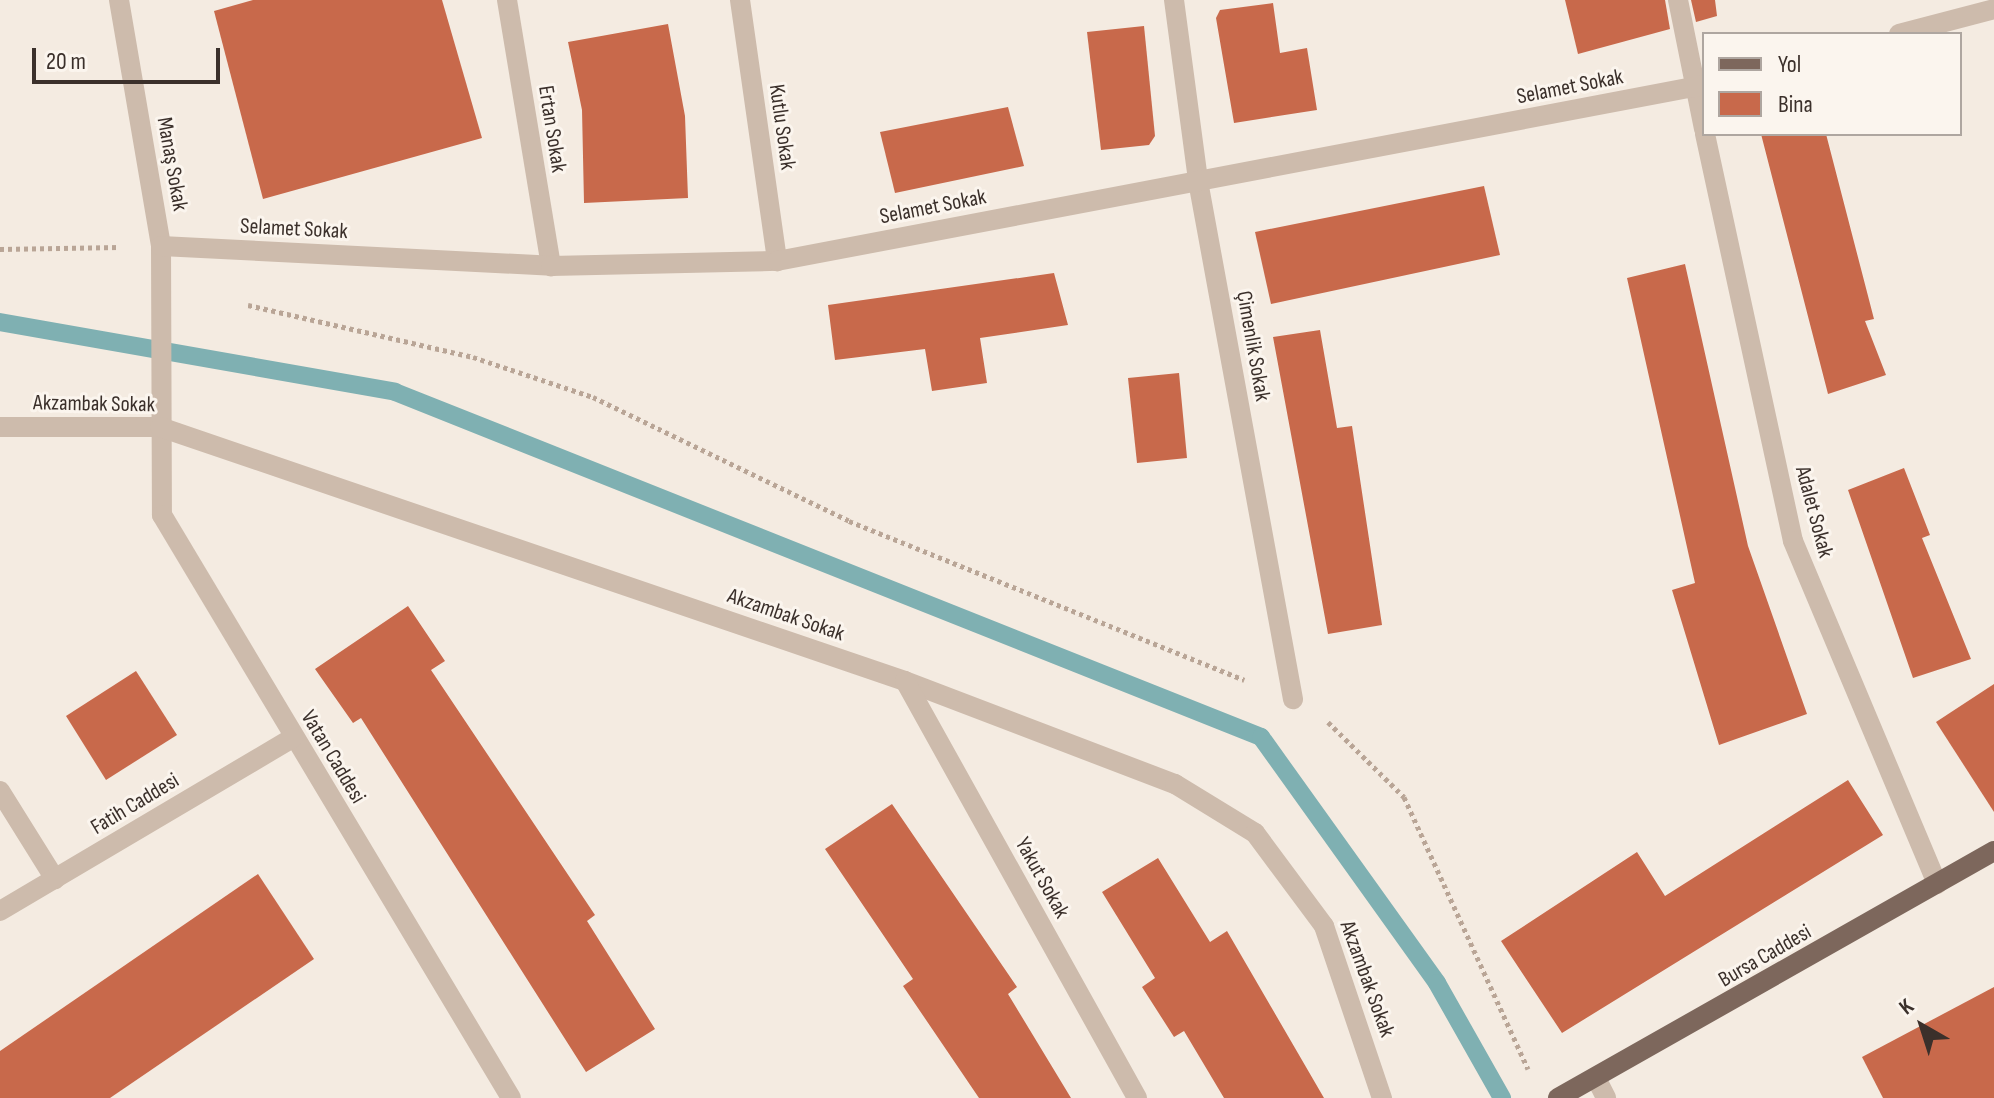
<!DOCTYPE html>
<meta charset="utf-8">
<style>
body{margin:0}
#map{position:relative;width:1994px;height:1098px;overflow:hidden;background:#f4ebe1;font-family:"Sofia Sans Condensed",sans-serif}
div>[style]{position:absolute}
.stream>*{height:18px;margin:-9px;padding:0 9px;transform-origin:9px;border-radius:9px;background:#7fb0b2}
.building>*{inset:0;background:#c8694b}
.path>*{height:5px;margin-top:-2.5px;transform-origin:0;background:repeating-linear-gradient(90deg,#b9a596 0 4px,transparent 0 8px)}
.street>*{height:20px;margin:-10px;padding:0 10px;transform-origin:10px;border-radius:10px;background:#cdbbac}
.primary>*{height:20px;margin:-10px;padding:0 10px;transform-origin:10px;border-radius:10px;background:#7d675c}
span{translate:-50% -50%;white-space:nowrap;text-align:center;line-height:1.15;-webkit-text-stroke:6px #fbf5ee;paint-order:stroke}
.street-label{font-size:22px;color:#3b302b}
.legend{position:absolute;left:1702px;top:32px;width:260px;height:104px;box-sizing:border-box;background:#fbf5ee;border:2px solid #aea6a0;margin:0;padding:10px 14px;list-style:none;font-size:24px;color:#3b302b}
.legend li{display:flex;align-items:center;gap:16px;height:40px}
.legend b{width:40px;border:2px solid #aea6a0}
.north{position:absolute;left:1882px;top:986px;width:80px;height:80px;-webkit-text-stroke:6px #fbf5ee;paint-order:stroke;rotate:321deg;font-size:22px;font-weight:700;line-height:32px;text-align:center;color:#3b302b}
.north::after{content:'';display:block;margin:auto;width:28px;height:36px;background:#3b302b;clip-path:polygon(50% 0,100% 100%,50% 72%,0 100%)}
.scale{position:absolute;left:32px;top:48px;width:188px;height:36px;box-sizing:border-box;border:4px solid #3b302b;border-top:0;padding-left:10px;font-size:24px;line-height:28px;white-space:nowrap;color:#3b302b;-webkit-text-stroke:6px #fbf5ee;paint-order:stroke}
</style>
<div id="map">
<div class="stream">
<i style="left:0;top:322px;width:401px;rotate:10deg"></i>
<i style="left:395px;top:392px;width:932px;rotate:21.72deg"></i>
<i style="left:1261px;top:737px;width:302px;rotate:54.4deg"></i>
<i style="left:1437px;top:983px;width:132px;rotate:60.5deg"></i>
</div>
<div class="building">
<i style="clip-path:polygon(253px 0,442px 0,482px 138px,263px 199px,214px 11px)"></i>
<i style="clip-path:polygon(1565px 0,1665px 0,1670px 29px,1578px 54px)"></i>
<i style="clip-path:polygon(1691px 0,1715px 0,1717px 16px,1696px 22px)"></i>
<i style="clip-path:polygon(1273px 3px,1280px 53px,1307px 48px,1317px 110px,1234px 123px,1216px 18px,1220px 10px)"></i>
<i style="clip-path:polygon(668px 24px,685px 116px,688px 198px,584px 203px,582px 110px,568px 42px)"></i>
<i style="clip-path:polygon(1144px 26px,1155px 136px,1149px 145px,1101px 150px,1087px 32px)"></i>
<i style="clip-path:polygon(1008px 107px,1024px 166px,895px 193px,880px 132px)"></i>
<i style="clip-path:polygon(1761px 134px,1826px 134px,1874px 319px,1865px 321px,1886px 375px,1828px 394px)"></i>
<i style="clip-path:polygon(1484px 186px,1500px 255px,1271px 304px,1255px 232px)"></i>
<i style="clip-path:polygon(1685px 264px,1748px 546px,1807px 714px,1719px 745px,1672px 590px,1695px 583px,1627px 278px)"></i>
<i style="clip-path:polygon(1054px 273px,1068px 325px,980px 338px,987px 383px,932px 391px,925px 349px,835px 360px,828px 305px)"></i>
<i style="clip-path:polygon(1320px 330px,1337px 428px,1352px 426px,1382px 625px,1328px 634px,1273px 337px)"></i>
<i style="clip-path:polygon(1179px 373px,1187px 458px,1137px 463px,1128px 378px)"></i>
<i style="clip-path:polygon(1904px 468px,1930px 535px,1922px 538px,1971px 659px,1913px 678px,1848px 490px)"></i>
<i style="clip-path:polygon(408px 606px,445px 661px,431px 670px,595px 915px,587px 921px,655px 1029px,586px 1072px,361px 718px,353px 723px,315px 669px)"></i>
<i style="clip-path:polygon(136px 671px,177px 735px,106px 780px,66px 716px)"></i>
<i style="clip-path:polygon(1994px 684px,1994px 812px,1936px 722px)"></i>
<i style="clip-path:polygon(1848px 780px,1883px 835px,1562px 1033px,1501px 941px,1637px 852px,1665px 896px)"></i>
<i style="clip-path:polygon(892px 804px,1017px 987px,1008px 994px,1071px 1098px,979px 1098px,903px 986px,913px 979px,825px 849px)"></i>
<i style="clip-path:polygon(1158px 858px,1210px 942px,1227px 931px,1324px 1098px,1224px 1098px,1184px 1031px,1174px 1037px,1142px 987px,1155px 978px,1102px 892px)"></i>
<i style="clip-path:polygon(258px 874px,314px 959px,110px 1098px,0 1098px,0 1051px)"></i>
<i style="clip-path:polygon(1994px 987px,1994px 1098px,1883px 1098px,1862px 1057px)"></i>
</div>
<div class="path">
<i style="left:0;top:249px;width:120px;rotate:-1deg"></i>
<i style="left:248px;top:305px;width:231px;rotate:13deg"></i>
<i style="left:473px;top:357px;width:126px;rotate:18.4deg"></i>
<i style="left:593px;top:397px;width:284px;rotate:25.8deg"></i>
<i style="left:849px;top:521px;width:426px;rotate:21.9deg"></i>
<i style="left:1328px;top:722px;width:107px;rotate:44.6deg"></i>
<i style="left:1404px;top:797px;width:299px;rotate:65.5deg"></i>
</div>
<div class="street">
<i style="left:119px;top:0;width:250px;rotate:80.3deg"></i>
<i style="left:161px;top:246px;width:269px;rotate:89.8deg"></i>
<i style="left:162px;top:515px;width:679px;rotate:59.09deg"></i>
<i style="left:507px;top:0;width:270px;rotate:80.6deg"></i>
<i style="left:740px;top:0;width:264px;rotate:81.9deg"></i>
<i style="left:1174px;top:0;width:183px;rotate:82.4deg"></i>
<i style="left:1198px;top:181px;width:527px;rotate:79.61deg"></i>
<i style="left:1678px;top:0;width:132px;rotate:78.6deg"></i>
<i style="left:1899px;top:34px;width:98px;rotate:-14.7deg"></i>
<i style="left:1705px;top:134px;width:416px;rotate:77.8deg"></i>
<i style="left:1793px;top:541px;width:372px;rotate:67.2deg"></i>
<i style="left:161px;top:246px;width:391px;rotate:2.9deg"></i>
<i style="left:551px;top:266px;width:226px;rotate:-1.3deg"></i>
<i style="left:777px;top:261px;width:944px;rotate:-10.75deg"></i>
<i style="left:0;top:427px;width:160px"></i>
<i style="left:160px;top:427px;width:787px;rotate:18.83deg"></i>
<i style="left:905px;top:681px;width:289px;rotate:20.9deg"></i>
<i style="left:1175px;top:784px;width:94px;rotate:31.5deg"></i>
<i style="left:1255px;top:833px;width:116px;rotate:53.4deg"></i>
<i style="left:1324px;top:926px;width:182px;rotate:71.4deg"></i>
<i style="left:905px;top:681px;width:477px;rotate:60.9deg"></i>
<i style="left:0;top:791px;width:104px;rotate:58deg"></i>
<i style="left:0;top:911px;width:340px;rotate:-30.6deg"></i>
<i style="left:1597px;top:1080px;width:20px;rotate:63deg"></i>
</div>
<div class="primary">
<i style="left:1558px;top:1098px;width:501px;rotate:-29.53deg"></i>
</div>
<div class="street-label">
<span style="left:1570px;top:87px;rotate:-11deg">Selamet Sokak</span>
<span style="left:782px;top:127px;rotate:82deg">Kutlu Sokak</span>
<span style="left:552px;top:129px;rotate:81deg">Ertan Sokak</span>
<span style="left:172px;top:164px;rotate:80deg">Manaş Sokak</span>
<span style="left:933px;top:207px;rotate:-11deg">Selamet Sokak</span>
<span style="left:294px;top:229px;rotate:3deg">Selamet Sokak</span>
<span style="left:1253px;top:346px;rotate:80deg">Çimenlik Sokak</span>
<span style="left:94px;top:404px;rotate:1deg">Akzambak Sokak</span>
<span style="left:1814px;top:512px;rotate:75deg">Adalet Sokak</span>
<span style="left:786px;top:615px;rotate:19deg">Akzambak Sokak</span>
<span style="left:333px;top:757px;rotate:59deg">Vatan Caddesi</span>
<span style="left:135px;top:804px;rotate:-31deg">Fatih Caddesi</span>
<span style="left:1042px;top:878px;rotate:61deg">Yakut Sokak</span>
<span style="left:1765px;top:956px;rotate:-30deg">Bursa Caddesi</span>
<span style="left:1367px;top:979px;rotate:70deg">Akzambak Sokak</span>
</div>
<ul class="legend">
<li><b style="height:10px;background:#7d675c"></b>Yol</li>
<li><b style="height:22px;background:#c8694b"></b>Bina</li>
</ul>
<div class="north">K</div>
<div class="scale">20 m</div>
</div>
